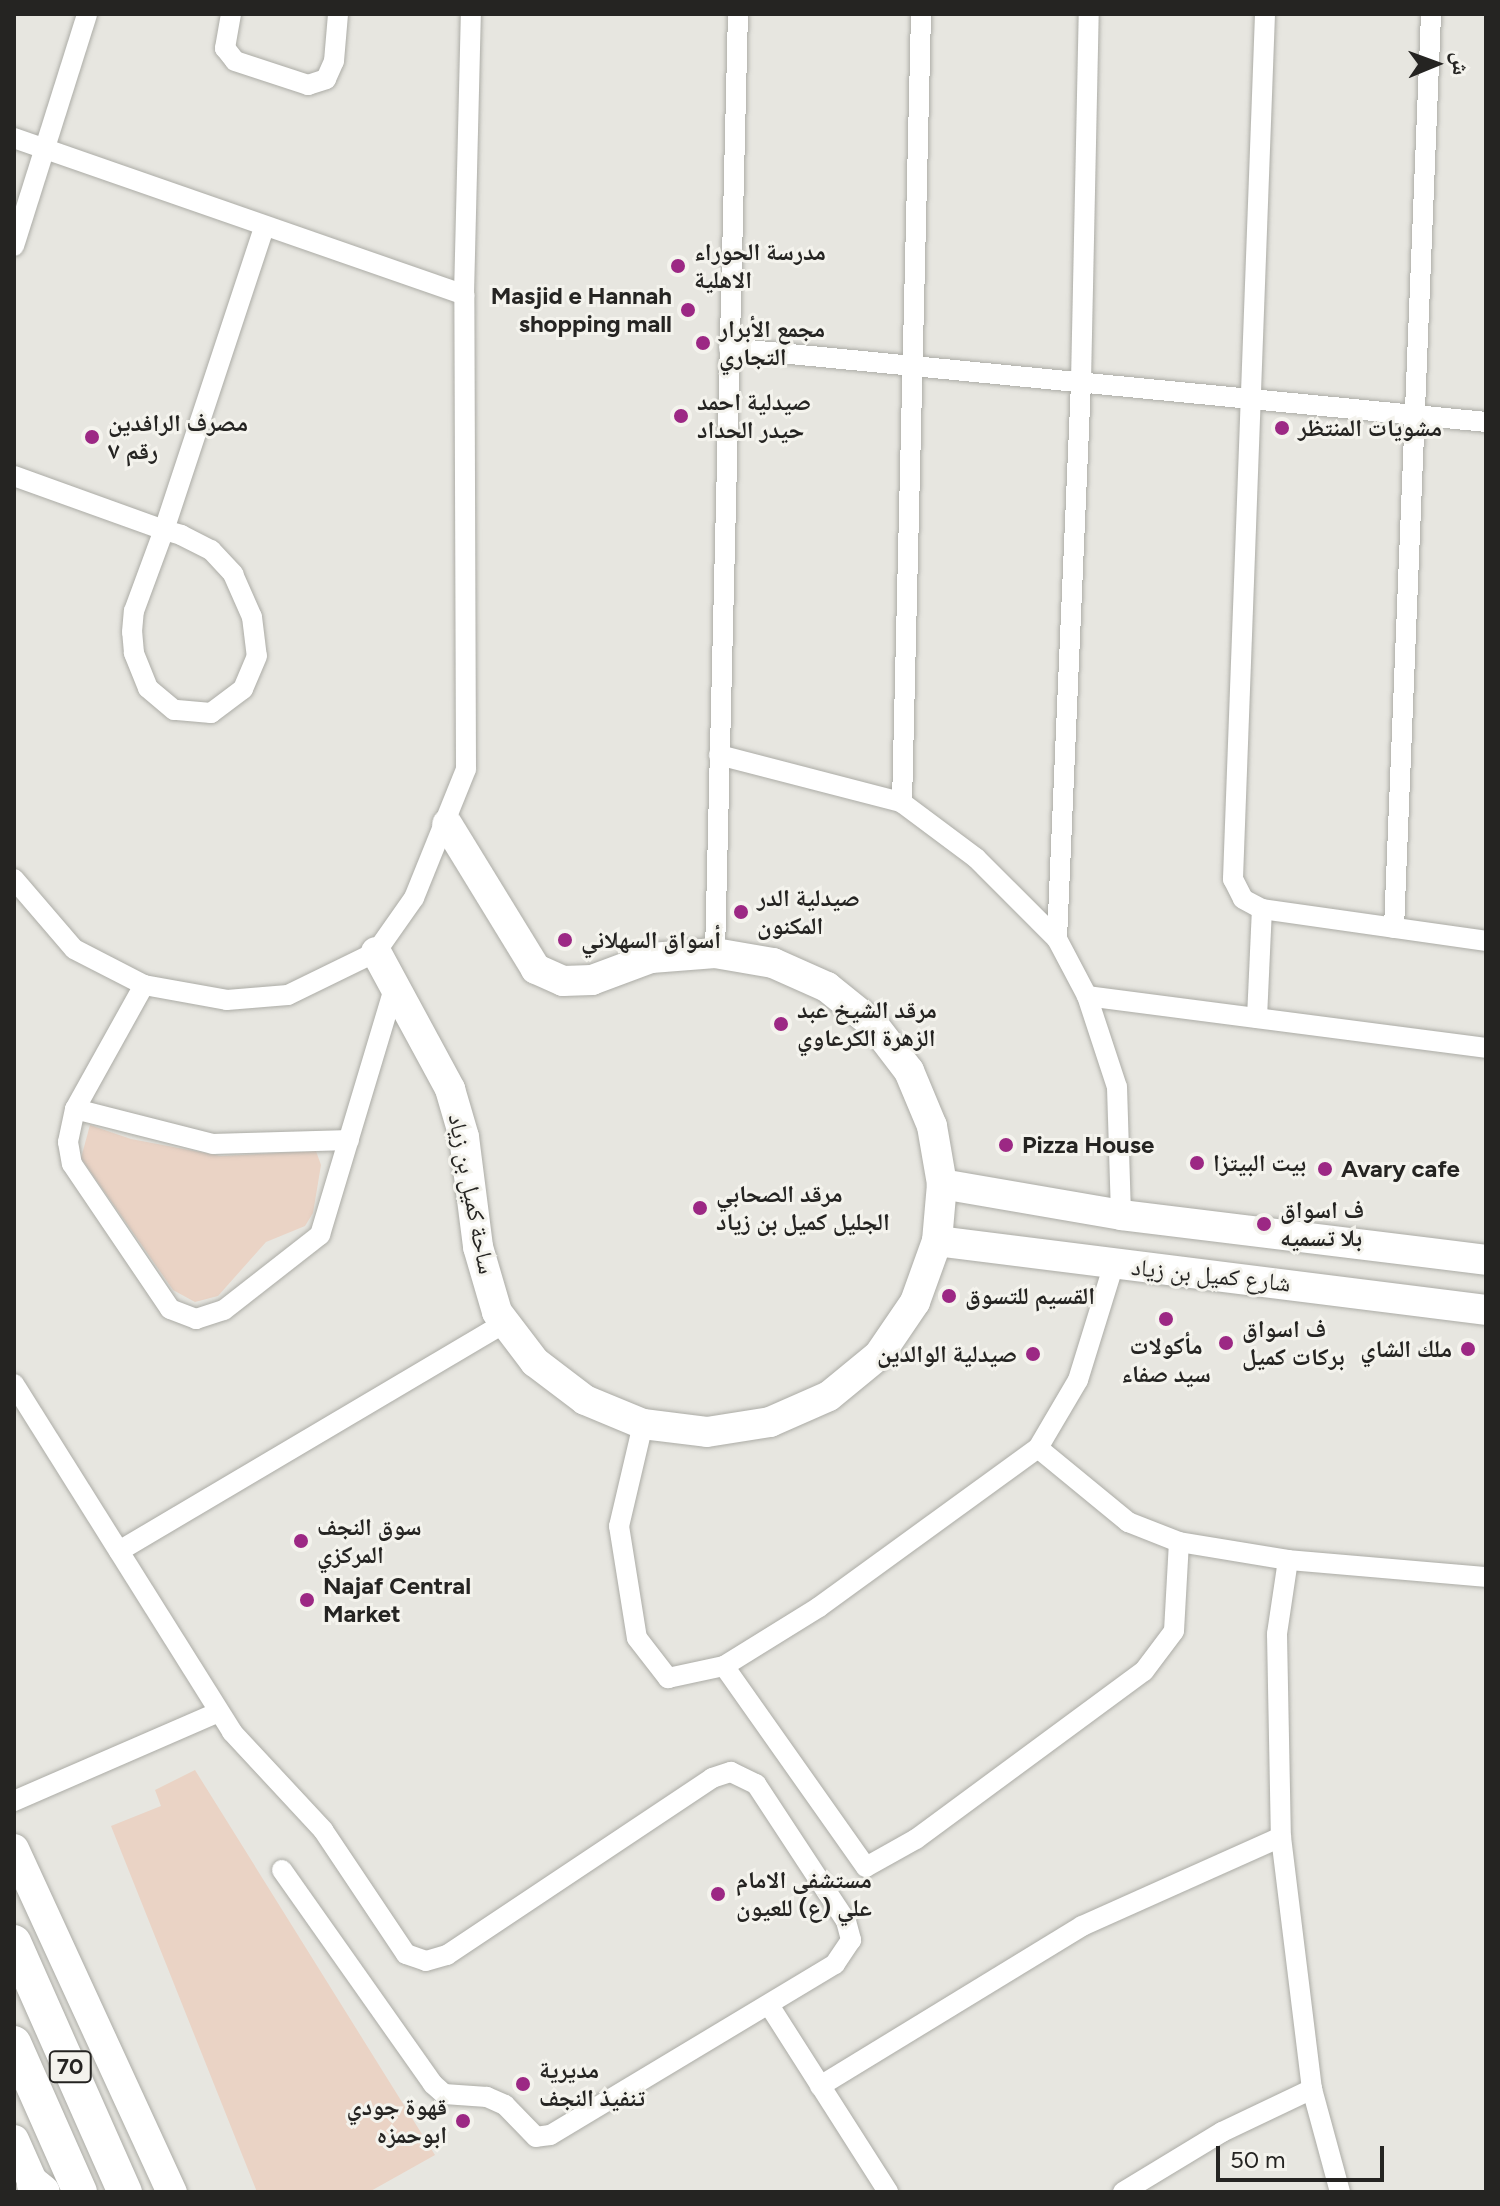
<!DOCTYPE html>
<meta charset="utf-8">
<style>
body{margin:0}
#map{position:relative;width:1500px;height:2206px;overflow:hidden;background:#e7e6e0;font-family:Figtree,"Noto Naskh Arabic",sans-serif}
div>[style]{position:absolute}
.green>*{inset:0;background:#ead3c5}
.roads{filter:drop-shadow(0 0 2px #acaca6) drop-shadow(0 0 2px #acaca6)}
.minor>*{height:20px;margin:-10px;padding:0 10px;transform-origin:10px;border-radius:10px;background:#fff}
.secondary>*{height:30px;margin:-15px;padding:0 15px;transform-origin:15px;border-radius:15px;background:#fff}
.trunk>*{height:34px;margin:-17px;padding:0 17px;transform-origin:17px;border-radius:17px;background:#fff}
.dots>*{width:22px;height:22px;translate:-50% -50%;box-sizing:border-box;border:4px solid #f4f3ed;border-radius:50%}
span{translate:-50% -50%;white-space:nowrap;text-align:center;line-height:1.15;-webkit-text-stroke:6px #f4f3ed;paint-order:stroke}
.shield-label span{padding:2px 6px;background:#f4f3ed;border:2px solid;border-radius:6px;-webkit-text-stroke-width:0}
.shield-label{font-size:22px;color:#252422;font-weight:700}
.poi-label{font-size:24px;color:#252422;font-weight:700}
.left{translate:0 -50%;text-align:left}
.right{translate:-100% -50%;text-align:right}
.street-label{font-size:24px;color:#252422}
.frame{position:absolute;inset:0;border:16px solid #252422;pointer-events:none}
.north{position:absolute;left:1396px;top:24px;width:80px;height:80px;-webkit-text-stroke:6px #f4f3ed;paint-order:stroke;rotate:89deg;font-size:22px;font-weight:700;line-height:32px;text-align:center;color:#252422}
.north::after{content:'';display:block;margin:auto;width:28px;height:36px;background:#252422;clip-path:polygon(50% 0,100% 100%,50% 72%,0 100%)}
.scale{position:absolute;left:1216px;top:2146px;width:168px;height:36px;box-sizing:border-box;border:4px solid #252422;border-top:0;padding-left:10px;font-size:24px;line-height:28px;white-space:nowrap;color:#252422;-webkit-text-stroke:6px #f4f3ed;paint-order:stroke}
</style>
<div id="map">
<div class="green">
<i style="clip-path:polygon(90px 1125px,131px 1139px,221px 1156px,316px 1151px,321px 1165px,313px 1213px,305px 1226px,266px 1242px,218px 1296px,195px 1302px,173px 1290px,81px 1158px)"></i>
<i style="clip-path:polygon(195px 1770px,435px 2155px,369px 2192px,257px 2192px,111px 1826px,161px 1806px,155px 1790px)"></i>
</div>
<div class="roads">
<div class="minor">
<i style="left:231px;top:14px;width:35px;rotate:100deg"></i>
<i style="left:225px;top:48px;width:16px;rotate:52deg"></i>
<i style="left:235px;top:61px;width:77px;rotate:18.2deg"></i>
<i style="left:308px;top:85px;width:19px;rotate:-18deg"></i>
<i style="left:326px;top:79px;width:20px;rotate:-66deg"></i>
<i style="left:334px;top:61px;width:47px;rotate:-85.1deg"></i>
<i style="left:1265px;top:14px;width:866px;rotate:92.12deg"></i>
<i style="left:1233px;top:879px;width:22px;rotate:63deg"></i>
<i style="left:1243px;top:899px;width:21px;rotate:28deg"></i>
<i style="left:1262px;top:909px;width:226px;rotate:8.1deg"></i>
<i style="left:14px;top:138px;width:477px;rotate:19.2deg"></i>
<i style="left:14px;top:246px;width:243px;rotate:-72.5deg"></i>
<i style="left:729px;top:348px;width:761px;rotate:5.58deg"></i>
<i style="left:14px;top:476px;width:159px;rotate:19.8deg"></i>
<i style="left:164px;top:530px;width:18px;rotate:16deg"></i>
<i style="left:181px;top:535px;width:34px;rotate:27deg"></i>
<i style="left:211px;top:550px;width:33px;rotate:47deg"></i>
<i style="left:233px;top:574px;width:47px;rotate:66.2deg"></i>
<i style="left:252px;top:617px;width:39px;rotate:83deg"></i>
<i style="left:257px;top:656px;width:36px;rotate:113deg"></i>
<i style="left:243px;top:689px;width:40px;rotate:143deg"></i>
<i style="left:211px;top:713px;width:37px;rotate:-175deg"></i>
<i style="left:174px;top:710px;width:34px;rotate:-140deg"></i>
<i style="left:148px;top:688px;width:38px;rotate:-112deg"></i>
<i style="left:134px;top:653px;width:21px;rotate:-95deg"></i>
<i style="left:132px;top:632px;width:21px;rotate:-85deg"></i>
<i style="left:134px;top:611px;width:86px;rotate:-69.7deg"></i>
<i style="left:164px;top:530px;width:319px;rotate:-71.7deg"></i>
<i style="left:719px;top:755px;width:188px;rotate:14.5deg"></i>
<i style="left:901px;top:802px;width:94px;rotate:36.7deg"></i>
<i style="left:976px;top:858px;width:115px;rotate:45deg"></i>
<i style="left:1057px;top:939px;width:64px;rotate:62.2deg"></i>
<i style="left:1087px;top:996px;width:96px;rotate:71.8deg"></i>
<i style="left:1117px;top:1087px;width:128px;rotate:88.2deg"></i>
<i style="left:902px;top:803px;width:789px;rotate:-88.62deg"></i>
<i style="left:14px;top:879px;width:92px;rotate:49.4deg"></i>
<i style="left:74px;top:949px;width:79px;rotate:27.2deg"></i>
<i style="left:144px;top:985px;width:84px;rotate:10.2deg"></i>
<i style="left:227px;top:1000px;width:61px;rotate:-4.7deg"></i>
<i style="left:288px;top:995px;width:98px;rotate:-26deg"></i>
<i style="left:376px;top:952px;width:66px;rotate:-54.9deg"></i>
<i style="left:414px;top:898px;width:139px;rotate:-68deg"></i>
<i style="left:466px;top:769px;width:474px;rotate:-90.2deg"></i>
<i style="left:464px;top:295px;width:281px;rotate:-88.6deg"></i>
<i style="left:1394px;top:928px;width:915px;rotate:-87.68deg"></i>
<i style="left:1057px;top:939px;width:558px;rotate:-87.53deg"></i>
<i style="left:1081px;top:382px;width:368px;rotate:-88.8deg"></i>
<i style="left:715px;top:953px;width:939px;rotate:-88.6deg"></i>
<i style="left:144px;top:985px;width:142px;rotate:119.1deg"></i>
<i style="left:75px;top:1109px;width:34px;rotate:102deg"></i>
<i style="left:68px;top:1142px;width:22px;rotate:80deg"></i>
<i style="left:72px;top:1164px;width:175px;rotate:55.9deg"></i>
<i style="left:170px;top:1309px;width:28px;rotate:21deg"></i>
<i style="left:196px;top:1319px;width:29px;rotate:-18deg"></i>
<i style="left:224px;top:1310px;width:122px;rotate:-38deg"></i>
<i style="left:320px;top:1235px;width:261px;rotate:-73.3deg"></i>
<i style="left:1087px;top:996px;width:402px;rotate:7.4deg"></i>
<i style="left:1257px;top:1018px;width:109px;rotate:-87.4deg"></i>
<i style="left:75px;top:1109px;width:142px;rotate:14.2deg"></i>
<i style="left:213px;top:1144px;width:136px;rotate:-1.7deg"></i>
<i style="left:14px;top:1384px;width:411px;rotate:57.9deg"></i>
<i style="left:232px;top:1732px;width:134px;rotate:47.1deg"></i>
<i style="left:323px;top:1830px;width:149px;rotate:56.2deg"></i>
<i style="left:406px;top:1954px;width:21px;rotate:19deg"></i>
<i style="left:426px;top:1961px;width:22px;rotate:-16deg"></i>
<i style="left:447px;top:1955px;width:319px;rotate:-33.7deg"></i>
<i style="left:712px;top:1778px;width:20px;rotate:-18deg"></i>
<i style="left:731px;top:1772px;width:28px;rotate:26deg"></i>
<i style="left:756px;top:1784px;width:164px;rotate:56.7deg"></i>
<i style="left:846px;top:1921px;width:20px;rotate:75deg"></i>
<i style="left:851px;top:1940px;width:29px;rotate:124deg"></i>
<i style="left:835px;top:1964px;width:332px;rotate:149deg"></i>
<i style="left:550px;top:2135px;width:14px;rotate:172deg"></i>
<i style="left:536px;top:2137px;width:45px;rotate:-134.1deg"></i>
<i style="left:505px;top:2105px;width:20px;rotate:-156deg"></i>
<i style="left:487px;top:2097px;width:43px;rotate:-176deg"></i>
<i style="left:444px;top:2094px;width:15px;rotate:-138deg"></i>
<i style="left:433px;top:2084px;width:262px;rotate:-125.2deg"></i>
<i style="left:643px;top:1424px;width:105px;rotate:103.2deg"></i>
<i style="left:619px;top:1526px;width:113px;rotate:80.9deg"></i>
<i style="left:637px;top:1638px;width:51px;rotate:52.2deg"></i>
<i style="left:668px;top:1678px;width:57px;rotate:-12.1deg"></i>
<i style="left:724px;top:1666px;width:112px;rotate:-31.8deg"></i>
<i style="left:819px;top:1607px;width:271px;rotate:-36deg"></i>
<i style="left:1038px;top:1448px;width:79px;rotate:-59.5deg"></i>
<i style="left:1078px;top:1380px;width:121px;rotate:-72.8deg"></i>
<i style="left:1038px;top:1448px;width:117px;rotate:39.4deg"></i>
<i style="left:1128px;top:1522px;width:55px;rotate:21.4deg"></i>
<i style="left:1179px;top:1542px;width:110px;rotate:9.4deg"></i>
<i style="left:1288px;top:1560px;width:199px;rotate:4.9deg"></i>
<i style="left:119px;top:1551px;width:448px;rotate:-30.6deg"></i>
<i style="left:1288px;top:1560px;width:75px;rotate:98.5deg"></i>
<i style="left:1277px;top:1634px;width:203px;rotate:88.9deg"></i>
<i style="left:1281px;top:1837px;width:254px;rotate:83deg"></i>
<i style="left:1312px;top:2089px;width:107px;rotate:74.8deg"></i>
<i style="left:724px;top:1666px;width:246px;rotate:54.8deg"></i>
<i style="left:866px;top:1867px;width:57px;rotate:-29.2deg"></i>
<i style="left:916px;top:1839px;width:283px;rotate:-36.4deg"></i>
<i style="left:1144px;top:1671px;width:50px;rotate:-53.1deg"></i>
<i style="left:1174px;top:1631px;width:89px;rotate:-86.8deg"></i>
<i style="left:14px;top:1801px;width:223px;rotate:-23.5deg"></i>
<i style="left:769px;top:2005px;width:222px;rotate:57.5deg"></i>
<i style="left:820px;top:2086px;width:307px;rotate:-31.4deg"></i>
<i style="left:1082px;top:1926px;width:218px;rotate:-24.1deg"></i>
<i style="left:1123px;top:2192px;width:116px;rotate:-31.2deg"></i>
<i style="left:1222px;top:2132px;width:100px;rotate:-25.5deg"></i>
</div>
<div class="secondary">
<i style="left:376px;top:952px;width:156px;rotate:61.6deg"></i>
<i style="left:450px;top:1089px;width:50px;rotate:73.7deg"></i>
<i style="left:464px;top:1137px;width:111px;rotate:82.7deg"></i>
<i style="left:478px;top:1247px;width:68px;rotate:73.7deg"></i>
<i style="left:497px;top:1312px;width:63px;rotate:52.8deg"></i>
<i style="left:535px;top:1362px;width:63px;rotate:37.2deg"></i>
<i style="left:585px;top:1400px;width:63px;rotate:22.5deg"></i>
<i style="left:643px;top:1424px;width:64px;rotate:7.1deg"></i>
<i style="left:707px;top:1432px;width:64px;rotate:-9deg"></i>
<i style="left:770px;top:1422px;width:64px;rotate:-23.8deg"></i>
<i style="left:829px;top:1396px;width:65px;rotate:-39.4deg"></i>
<i style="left:879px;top:1355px;width:64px;rotate:-55.8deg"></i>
<i style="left:915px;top:1302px;width:65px;rotate:-70.2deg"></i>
<i style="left:937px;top:1241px;width:57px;rotate:-85deg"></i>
<i style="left:942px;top:1184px;width:59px;rotate:-99.8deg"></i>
<i style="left:932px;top:1126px;width:60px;rotate:-112.7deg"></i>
<i style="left:909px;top:1071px;width:59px;rotate:-127.5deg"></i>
<i style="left:873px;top:1024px;width:59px;rotate:-141.2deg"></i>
<i style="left:827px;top:987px;width:59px;rotate:-156deg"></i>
<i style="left:773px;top:963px;width:59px;rotate:-170.2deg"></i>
<i style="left:715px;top:953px;width:64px;rotate:175.5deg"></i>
<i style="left:651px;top:958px;width:63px;rotate:159.6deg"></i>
<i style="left:592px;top:980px;width:29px;rotate:178deg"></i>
<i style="left:563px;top:981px;width:30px;rotate:-156deg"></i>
<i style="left:536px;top:969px;width:170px;rotate:-121.5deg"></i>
<i style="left:942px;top:1184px;width:182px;rotate:9.8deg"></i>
<i style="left:1121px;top:1215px;width:368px;rotate:7deg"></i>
<i style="left:937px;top:1241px;width:553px;rotate:7.16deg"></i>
<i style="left:14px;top:1849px;width:378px;rotate:65.3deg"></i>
<i style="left:14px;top:2140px;width:57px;rotate:66.1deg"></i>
</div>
<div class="trunk">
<i style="left:14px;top:1942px;width:274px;rotate:66.1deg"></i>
<i style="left:14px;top:2043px;width:163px;rotate:66.1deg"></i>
<i style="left:34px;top:2185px;width:11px;rotate:38deg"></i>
</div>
</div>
<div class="dots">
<i style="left:678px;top:266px;background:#9c2884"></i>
<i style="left:688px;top:310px;background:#9c2884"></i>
<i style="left:703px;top:343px;background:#9c2884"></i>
<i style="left:681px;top:416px;background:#9c2884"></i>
<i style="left:1282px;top:428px;background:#9c2884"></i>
<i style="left:92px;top:437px;background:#9c2884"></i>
<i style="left:741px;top:912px;background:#9c2884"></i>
<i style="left:565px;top:940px;background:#9c2884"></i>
<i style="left:781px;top:1024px;background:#9c2884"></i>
<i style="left:1006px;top:1145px;background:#9c2884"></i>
<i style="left:1197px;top:1163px;background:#9c2884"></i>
<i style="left:1325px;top:1169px;background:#9c2884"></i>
<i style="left:700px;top:1208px;background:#9c2884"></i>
<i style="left:1264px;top:1224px;background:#9c2884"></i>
<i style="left:949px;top:1296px;background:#9c2884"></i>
<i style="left:1166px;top:1319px;background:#9c2884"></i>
<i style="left:1226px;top:1343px;background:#9c2884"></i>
<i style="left:1468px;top:1349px;background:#9c2884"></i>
<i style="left:1033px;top:1354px;background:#9c2884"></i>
<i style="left:301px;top:1541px;background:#9c2884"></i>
<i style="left:307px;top:1600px;background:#9c2884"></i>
<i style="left:718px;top:1894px;background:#9c2884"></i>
<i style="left:523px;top:2084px;background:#9c2884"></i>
<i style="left:463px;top:2121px;background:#9c2884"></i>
</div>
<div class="shield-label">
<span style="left:70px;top:2067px">70</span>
</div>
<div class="poi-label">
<span class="left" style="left:694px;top:266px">مدرسة الحوراء<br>الاهلية</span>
<span class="right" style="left:672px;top:310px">Masjid e Hannah<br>shopping mall</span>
<span class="left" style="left:719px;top:343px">مجمع الأبرار<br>التجاري</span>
<span class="left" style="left:697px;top:416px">صيدلية احمد<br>حيدر الحداد</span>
<span class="left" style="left:108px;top:437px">مصرف الرافدين<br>رقم ٧</span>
<span class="left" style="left:1298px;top:428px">مشويات المنتظر</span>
<span class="left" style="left:757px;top:912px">صيدلية الدر<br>المكنون</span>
<span class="left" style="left:581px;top:940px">أسواق السهلاني</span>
<span class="left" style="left:797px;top:1024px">مرقد الشيخ عبد<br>الزهرة الكرعاوي</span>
<span class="left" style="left:1022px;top:1145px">Pizza House</span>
<span class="left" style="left:1213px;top:1163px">بيت البيتزا</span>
<span class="left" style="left:1341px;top:1169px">Avary cafe</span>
<span class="left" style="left:716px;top:1208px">مرقد الصحابي<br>الجليل كميل بن زياد</span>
<span class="left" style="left:1280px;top:1224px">ف اسواق<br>بلا تسميه</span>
<span class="left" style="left:965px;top:1296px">القسيم للتسوق</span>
<span class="left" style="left:1242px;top:1343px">ف اسواق<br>بركات كميل</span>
<span style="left:1166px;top:1360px">مأكولات<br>سيد صفاء</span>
<span class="right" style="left:1452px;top:1349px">ملك الشاي</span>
<span class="right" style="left:1017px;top:1354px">صيدلية الوالدين</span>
<span class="left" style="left:317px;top:1541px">سوق النجف<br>المركزي</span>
<span class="left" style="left:323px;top:1600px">Najaf Central<br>Market</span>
<span class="left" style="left:736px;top:1894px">مستشفى الامام<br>علي (ع) للعيون</span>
<span class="left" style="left:539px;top:2084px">مديرية<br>تنفيذ النجف</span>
<span class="right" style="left:447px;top:2121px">قهوة جودي<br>ابوحمزه</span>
</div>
<div class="street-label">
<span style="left:472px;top:1194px;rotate:79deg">ساحة كميل بن زياد</span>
<span style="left:1211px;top:1275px;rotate:6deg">شارع كميل بن زياد</span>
</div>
<div class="frame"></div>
<div class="north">ش</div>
<div class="scale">50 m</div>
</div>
